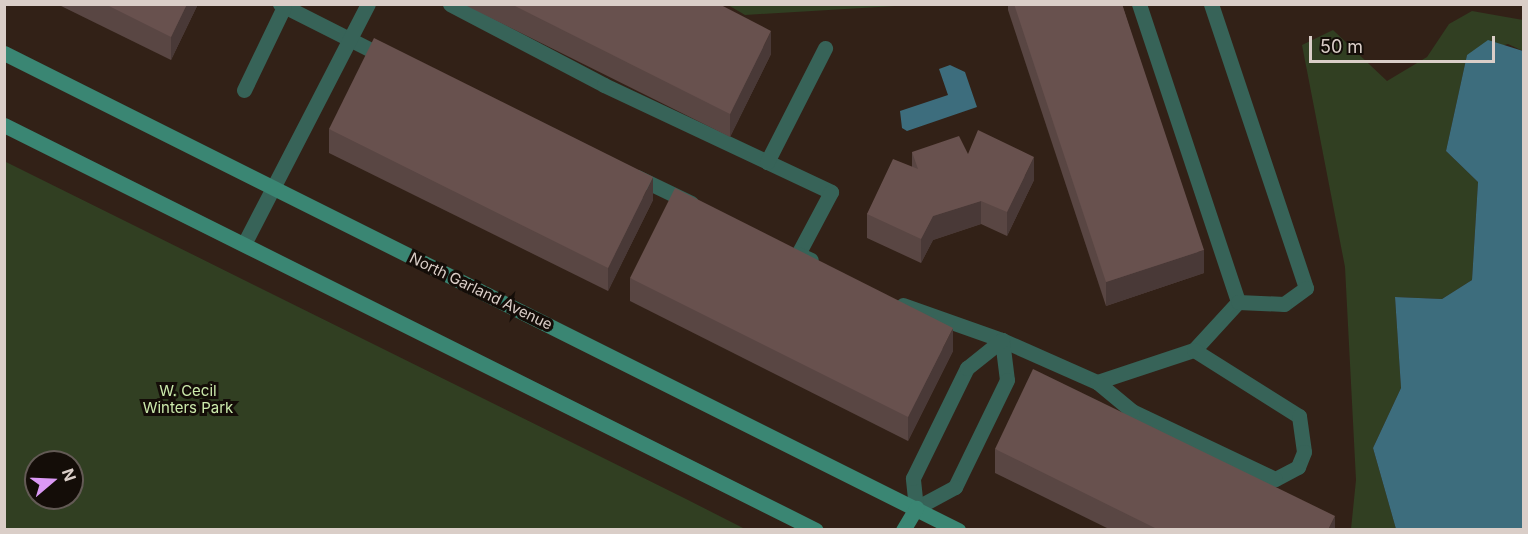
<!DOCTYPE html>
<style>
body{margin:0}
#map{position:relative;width:1528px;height:534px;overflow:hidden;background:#322117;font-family:Inter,sans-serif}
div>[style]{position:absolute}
.green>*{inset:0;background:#313f22}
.water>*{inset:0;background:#3d6d7d}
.lane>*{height:15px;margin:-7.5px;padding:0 7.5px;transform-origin:7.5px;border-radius:7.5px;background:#376358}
.secondary>*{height:15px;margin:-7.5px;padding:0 7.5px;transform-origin:7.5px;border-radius:7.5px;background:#3a8673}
.wall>*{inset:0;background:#594643}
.shaded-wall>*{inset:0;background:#493937}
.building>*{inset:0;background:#68514e}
span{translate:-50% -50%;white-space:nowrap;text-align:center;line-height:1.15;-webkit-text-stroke:6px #140d08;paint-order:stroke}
.street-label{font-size:15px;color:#dacec8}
.park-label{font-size:15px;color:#cceaac}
.frame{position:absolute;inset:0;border:6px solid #dacec8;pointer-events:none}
.north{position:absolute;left:24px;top:450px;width:60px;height:60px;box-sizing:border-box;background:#140d08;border:2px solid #635a55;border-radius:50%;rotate:71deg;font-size:16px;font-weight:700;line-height:24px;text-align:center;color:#dacec8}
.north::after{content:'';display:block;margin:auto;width:21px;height:27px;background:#db99f5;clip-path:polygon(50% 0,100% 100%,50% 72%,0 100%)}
.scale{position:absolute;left:1309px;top:36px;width:186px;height:27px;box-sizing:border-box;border:3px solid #dacec8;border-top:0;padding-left:8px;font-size:18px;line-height:21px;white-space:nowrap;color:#dacec8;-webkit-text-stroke:4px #140d08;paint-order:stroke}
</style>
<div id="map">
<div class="green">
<i style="clip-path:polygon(728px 5px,728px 4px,912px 5px,745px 15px)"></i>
<i style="clip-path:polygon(1472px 11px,1523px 20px,1523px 51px,1508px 44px,1467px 55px,1446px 151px,1478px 182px,1472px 280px,1442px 299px,1395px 297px,1401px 388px,1373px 448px,1396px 529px,1351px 529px,1356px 480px,1345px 267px,1302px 45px,1333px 30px,1387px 81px,1427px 57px,1449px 24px)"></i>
<i style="clip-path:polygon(evenodd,4px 161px,686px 499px,745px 529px,5px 529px,4px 161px,36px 462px,72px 462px,72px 498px,36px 498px,36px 462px)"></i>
</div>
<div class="water">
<i style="clip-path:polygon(1488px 40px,1523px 51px,1523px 529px,1396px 529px,1373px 448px,1401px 388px,1395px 297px,1442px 299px,1472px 280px,1478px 182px,1446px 151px,1467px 55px)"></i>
<i style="clip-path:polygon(950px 65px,965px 72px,977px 107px,907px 131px,902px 128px,900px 111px,948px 95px,939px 69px)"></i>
</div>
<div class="lane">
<i style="left:280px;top:4px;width:120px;rotate:26.8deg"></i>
<i style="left:450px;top:4px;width:174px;rotate:27.7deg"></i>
<i style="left:604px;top:85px;width:251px;rotate:25.2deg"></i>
<i style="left:831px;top:192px;width:70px;rotate:118deg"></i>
<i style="left:798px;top:254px;width:14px;rotate:25deg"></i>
<i style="left:1139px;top:4px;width:314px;rotate:71.6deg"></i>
<i style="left:1238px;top:302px;width:65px;rotate:132.5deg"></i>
<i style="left:1211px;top:4px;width:299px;rotate:71.5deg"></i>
<i style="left:1306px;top:288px;width:27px;rotate:144deg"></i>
<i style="left:1284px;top:304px;width:46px;rotate:-177.5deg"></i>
<i style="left:244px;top:90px;width:92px;rotate:-64.3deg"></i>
<i style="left:767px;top:162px;width:128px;rotate:-63deg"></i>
<i style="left:637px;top:177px;width:60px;rotate:25.7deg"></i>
<i style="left:244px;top:244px;width:270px;rotate:-62.7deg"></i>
<i style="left:903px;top:305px;width:105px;rotate:19.5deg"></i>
<i style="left:1002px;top:340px;width:104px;rotate:23.9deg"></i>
<i style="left:1097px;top:382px;width:102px;rotate:-18.3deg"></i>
<i style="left:1194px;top:350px;width:124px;rotate:32.2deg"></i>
<i style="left:1299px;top:416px;width:36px;rotate:82deg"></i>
<i style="left:1304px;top:452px;width:16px;rotate:112deg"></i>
<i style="left:1298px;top:467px;width:26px;rotate:152deg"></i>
<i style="left:1275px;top:479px;width:158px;rotate:-154.6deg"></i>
<i style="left:1132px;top:411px;width:45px;rotate:-140.4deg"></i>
<i style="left:1002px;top:340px;width:40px;rotate:82.9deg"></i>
<i style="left:1007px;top:380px;width:119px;rotate:115.9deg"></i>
<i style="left:955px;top:487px;width:44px;rotate:151.7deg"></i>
<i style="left:916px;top:508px;width:30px;rotate:-96deg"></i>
<i style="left:913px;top:478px;width:123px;rotate:-63.9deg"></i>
<i style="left:967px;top:368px;width:45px;rotate:-38.7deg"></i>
</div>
<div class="secondary">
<i style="left:4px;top:53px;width:1067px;rotate:26.57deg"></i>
<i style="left:4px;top:125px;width:907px;rotate:26.51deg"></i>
<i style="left:903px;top:530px;width:26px;rotate:-59deg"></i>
</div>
<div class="wall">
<i style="clip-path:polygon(57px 4px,198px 4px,171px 60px)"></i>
<i style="clip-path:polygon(463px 4px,719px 4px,771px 54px,730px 137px)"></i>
<i style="clip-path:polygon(1008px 4px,1122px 4px,1204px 273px,1106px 306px,1008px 10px)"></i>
<i style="clip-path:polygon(329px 129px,653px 200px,608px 291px,329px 153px)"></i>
<i style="clip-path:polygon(912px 152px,968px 154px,1034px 180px,1007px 236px,981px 224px,933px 240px,921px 263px,867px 238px,867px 214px,912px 167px)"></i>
<i style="clip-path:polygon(630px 278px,953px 351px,908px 441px,630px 301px)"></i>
<i style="clip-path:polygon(995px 449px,1335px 530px,1111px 530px,995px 473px)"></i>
</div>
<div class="shaded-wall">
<i style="clip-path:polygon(187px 4px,198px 4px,171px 60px,171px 37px)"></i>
<i style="clip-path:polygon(771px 31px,771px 54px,730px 137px,730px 114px)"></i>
<i style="clip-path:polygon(1034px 157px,1034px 180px,1007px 236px,1007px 212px)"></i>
<i style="clip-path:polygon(653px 177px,653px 200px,608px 291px,608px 268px)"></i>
<i style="clip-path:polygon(981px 201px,981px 224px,933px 240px,921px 263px,921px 239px,933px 216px)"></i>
<i style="clip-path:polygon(1204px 250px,1204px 273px,1106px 306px,1106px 282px)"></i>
<i style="clip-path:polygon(953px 328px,953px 351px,908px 441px,908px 417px)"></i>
<i style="clip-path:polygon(1335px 516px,1335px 530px,1328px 530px)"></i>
</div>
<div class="building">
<i style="clip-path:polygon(105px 4px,187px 4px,171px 37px)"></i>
<i style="clip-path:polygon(511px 4px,719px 4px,771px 31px,730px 114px)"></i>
<i style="clip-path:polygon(1014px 4px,1122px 4px,1204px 250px,1106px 282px)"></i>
<i style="clip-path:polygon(374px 38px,653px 177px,608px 268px,329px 129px)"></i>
<i style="clip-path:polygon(978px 130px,1034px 157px,1007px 212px,981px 201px,933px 216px,921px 239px,867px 214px,893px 159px,918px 169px,912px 152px,959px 136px,968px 154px)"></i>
<i style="clip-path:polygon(675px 188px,953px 328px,908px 417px,630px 278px)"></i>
<i style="clip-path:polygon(1033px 369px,1335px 516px,1328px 530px,1159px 530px,995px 449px)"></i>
</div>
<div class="street-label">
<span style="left:481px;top:291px;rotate:26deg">North Garland Avenue</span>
</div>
<div class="park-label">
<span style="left:188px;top:399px">W. Cecil<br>Winters Park</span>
</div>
<div class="frame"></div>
<div class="north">N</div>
<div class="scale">50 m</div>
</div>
